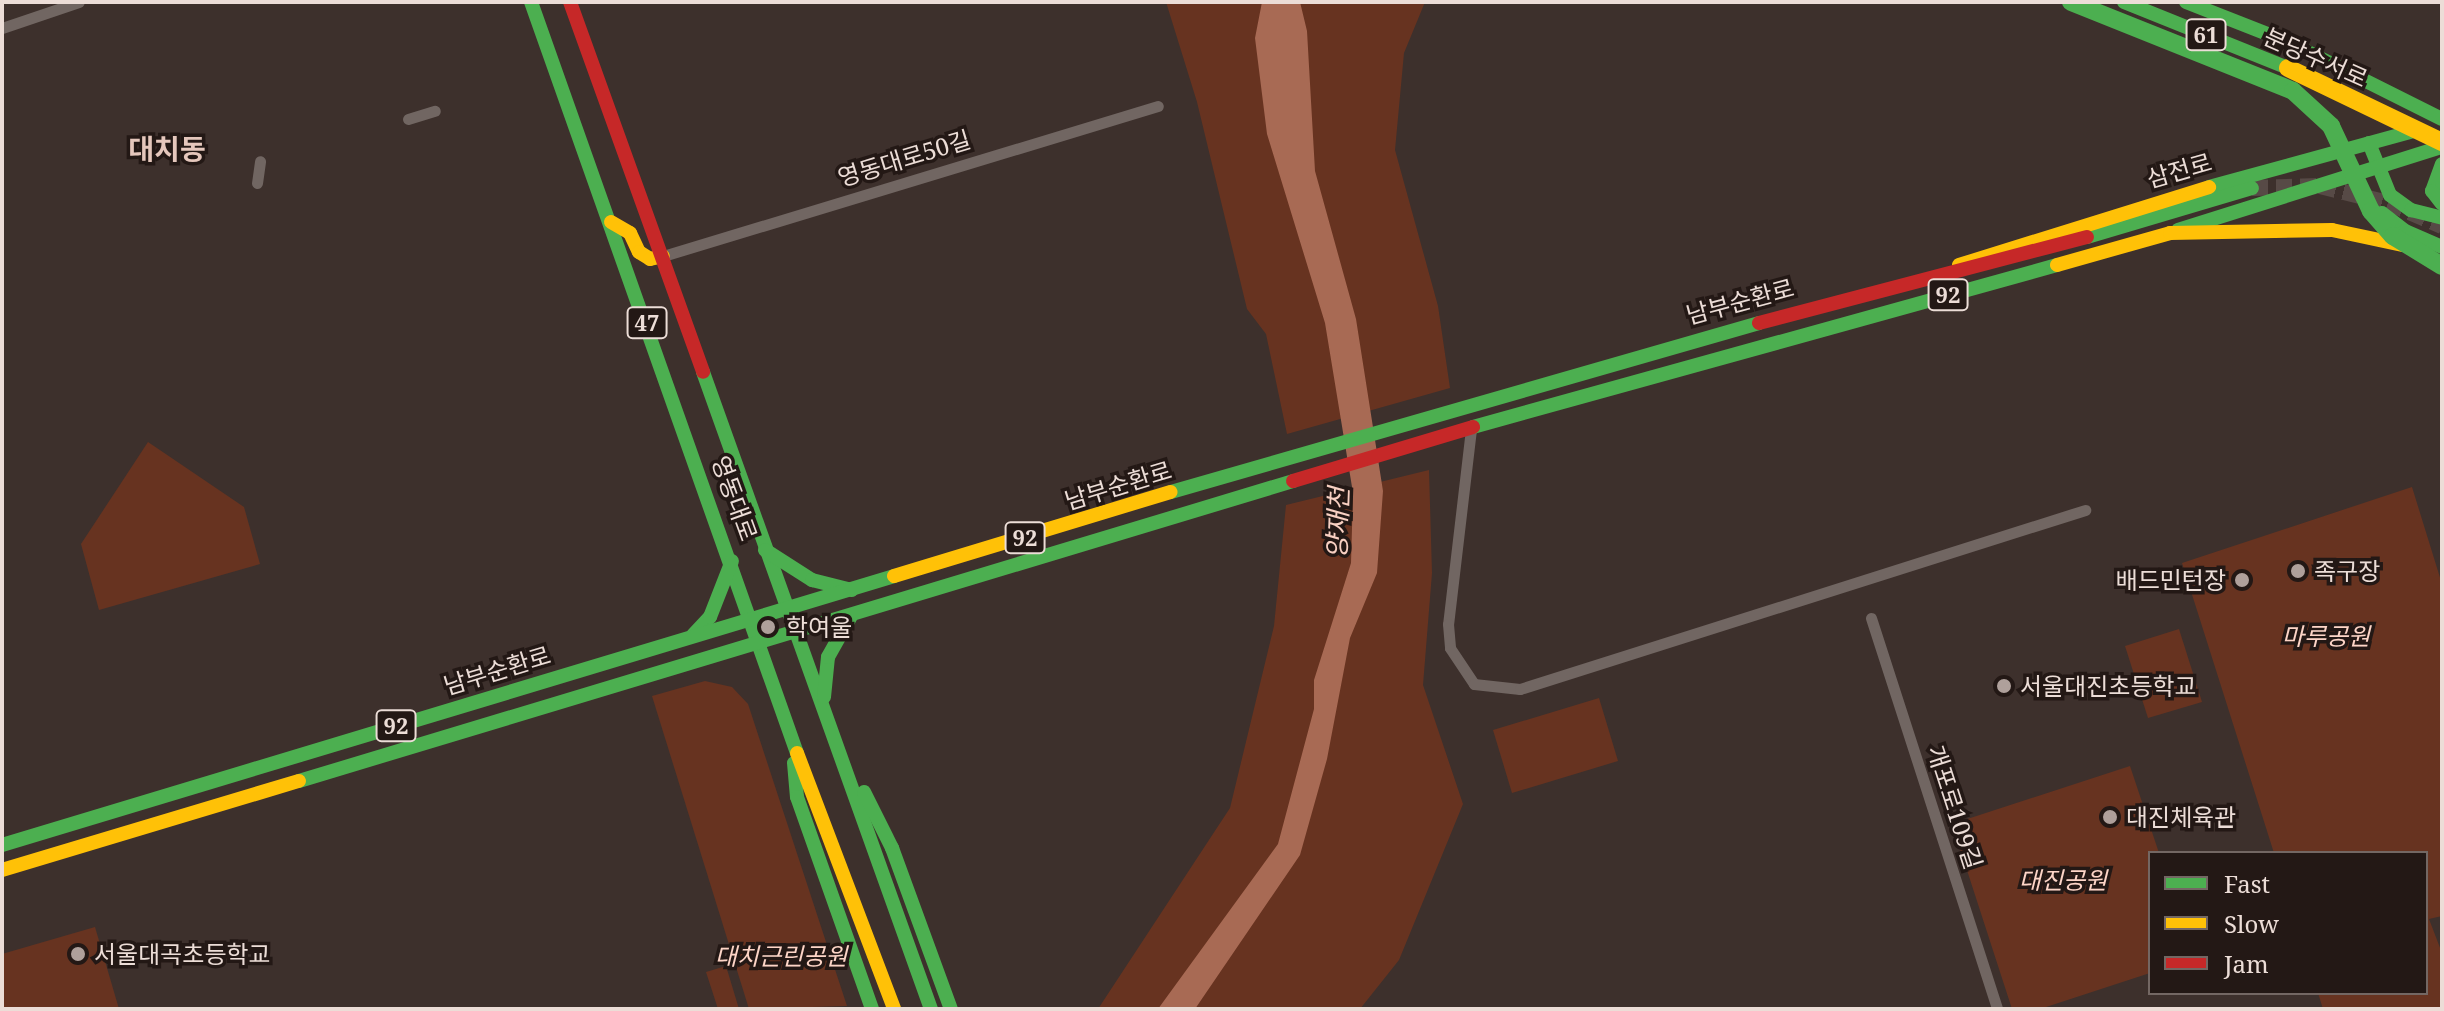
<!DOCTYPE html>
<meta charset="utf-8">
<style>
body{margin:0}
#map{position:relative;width:2444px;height:1011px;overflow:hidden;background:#3d302c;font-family:"Noto Serif","Noto Sans KR",serif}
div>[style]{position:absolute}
.green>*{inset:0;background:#673320}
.water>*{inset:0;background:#a86a54}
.primary-tunnel>*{height:16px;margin-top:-8px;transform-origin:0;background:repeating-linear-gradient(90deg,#574a46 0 16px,transparent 0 24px)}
.street>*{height:11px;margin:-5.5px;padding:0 5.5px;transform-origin:5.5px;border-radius:5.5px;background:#716662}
.fast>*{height:14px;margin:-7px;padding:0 7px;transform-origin:7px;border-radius:7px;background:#4caf50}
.slow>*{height:14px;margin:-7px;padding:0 7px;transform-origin:7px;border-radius:7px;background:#ffc107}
.jam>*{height:14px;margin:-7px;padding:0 7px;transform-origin:7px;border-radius:7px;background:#c62828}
.fast-bridge>*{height:18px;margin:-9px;padding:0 9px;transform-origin:9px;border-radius:9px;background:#4caf50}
.slow-bridge>*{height:18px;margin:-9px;padding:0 9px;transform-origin:9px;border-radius:9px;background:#ffc107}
.dots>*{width:22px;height:22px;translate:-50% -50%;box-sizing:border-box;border:4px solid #231815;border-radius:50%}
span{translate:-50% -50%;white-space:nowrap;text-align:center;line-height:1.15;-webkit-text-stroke:7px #231815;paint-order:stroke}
.shield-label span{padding:2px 6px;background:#231815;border:2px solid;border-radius:6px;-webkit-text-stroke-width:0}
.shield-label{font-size:22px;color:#ecddd7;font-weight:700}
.street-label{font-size:24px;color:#ecddd7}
.poi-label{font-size:24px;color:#ecddd7}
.left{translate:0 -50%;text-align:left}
.right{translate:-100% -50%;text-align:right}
.park-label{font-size:24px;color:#fdd5c7;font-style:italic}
.water-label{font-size:26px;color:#f8d0c2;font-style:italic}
.quarter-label{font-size:28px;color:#e5c7bc;font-weight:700}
.frame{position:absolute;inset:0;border:4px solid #ecddd7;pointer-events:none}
.legend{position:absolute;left:2148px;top:851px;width:280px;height:144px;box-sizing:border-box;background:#231815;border:2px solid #736763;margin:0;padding:10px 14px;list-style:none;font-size:24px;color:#ecddd7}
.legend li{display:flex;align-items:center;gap:16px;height:40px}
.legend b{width:40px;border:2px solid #736763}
</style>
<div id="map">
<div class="green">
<i style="clip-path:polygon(1166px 2px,1425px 2px,1404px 53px,1395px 150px,1438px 306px,1450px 388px,1287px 434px,1266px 334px,1247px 309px,1197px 102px)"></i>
<i style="clip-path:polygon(148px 442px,244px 507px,260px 564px,99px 610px,81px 544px)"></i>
<i style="clip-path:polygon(1429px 470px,1432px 573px,1423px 685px,1463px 804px,1399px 960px,1360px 1009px,1098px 1009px,1230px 808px,1274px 626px,1286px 505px)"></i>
<i style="clip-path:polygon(2412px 487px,2442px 584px,2442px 916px,2429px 919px,2442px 953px,2442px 1009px,2323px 1009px,2318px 993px,2426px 993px,2426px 853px,2274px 853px,2182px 563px)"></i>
<i style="clip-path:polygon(2179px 629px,2202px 702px,2148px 718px,2125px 646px)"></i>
<i style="clip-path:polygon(705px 681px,732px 687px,748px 704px,847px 1006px,749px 1009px,652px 696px)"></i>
<i style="clip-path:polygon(1599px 698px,1618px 761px,1512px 793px,1493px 730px)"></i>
<i style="clip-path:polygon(2130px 766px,2159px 853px,2150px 853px,2150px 973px,2040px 1009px,2012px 1009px,1952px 824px)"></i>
<i style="clip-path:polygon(95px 927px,119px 1009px,2px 1009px,2px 954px)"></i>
<i style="clip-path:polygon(726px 966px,739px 1009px,718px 1009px,706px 972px)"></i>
</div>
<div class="water">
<i style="clip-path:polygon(1262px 2px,1300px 2px,1307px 31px,1315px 171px,1356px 319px,1383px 491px,1377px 573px,1350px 638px,1327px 759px,1300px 855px,1195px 1009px,1158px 1009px,1278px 844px,1314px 709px,1314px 680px,1351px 563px,1353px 493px,1325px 323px,1267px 134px,1255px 38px)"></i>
</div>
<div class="primary-tunnel">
<i style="left:2252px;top:188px;width:68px;rotate:-1.7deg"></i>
<i style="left:2320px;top:186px;width:70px;rotate:14deg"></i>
<i style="left:2388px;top:203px;width:59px;rotate:23.1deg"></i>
</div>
<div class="street">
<i style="left:2px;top:28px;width:81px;rotate:-18.7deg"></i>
<i style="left:408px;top:119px;width:28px;rotate:-17deg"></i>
<i style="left:257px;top:183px;width:22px;rotate:-82deg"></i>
<i style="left:663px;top:256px;width:517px;rotate:-16.86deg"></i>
<i style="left:1471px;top:429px;width:196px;rotate:96.7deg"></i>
<i style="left:1448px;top:624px;width:24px;rotate:85deg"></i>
<i style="left:1450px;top:648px;width:43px;rotate:56.3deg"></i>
<i style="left:1474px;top:684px;width:46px;rotate:6.2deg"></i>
<i style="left:1520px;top:689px;width:593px;rotate:-17.58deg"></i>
<i style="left:1871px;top:618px;width:411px;rotate:72.1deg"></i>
</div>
<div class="fast">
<i style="left:531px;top:2px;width:797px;rotate:70.5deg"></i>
<i style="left:2124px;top:2px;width:177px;rotate:21.9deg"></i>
<i style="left:2186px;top:2px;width:110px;rotate:21.4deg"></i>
<i style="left:2288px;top:42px;width:172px;rotate:26.6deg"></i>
<i style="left:2369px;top:143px;width:56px;rotate:68deg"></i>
<i style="left:2390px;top:195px;width:26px;rotate:36deg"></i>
<i style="left:2411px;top:210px;width:32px;rotate:14deg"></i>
<i style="left:2442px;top:164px;width:29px;rotate:110deg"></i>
<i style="left:2432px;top:191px;width:16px;rotate:52deg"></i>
<i style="left:2209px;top:187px;width:217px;rotate:-15.3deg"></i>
<i style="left:2382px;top:213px;width:29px;rotate:38deg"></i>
<i style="left:2405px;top:231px;width:40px;rotate:23.4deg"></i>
<i style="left:2178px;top:230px;width:277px;rotate:-17.5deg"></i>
<i style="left:2087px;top:237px;width:172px;rotate:-16.5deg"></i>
<i style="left:703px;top:372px;width:677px;rotate:70.31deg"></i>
<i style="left:1473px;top:427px;width:606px;rotate:-15.5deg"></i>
<i style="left:1171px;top:492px;width:612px;rotate:-16.04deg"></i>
<i style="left:765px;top:550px;width:56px;rotate:32.6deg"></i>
<i style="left:812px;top:580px;width:41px;rotate:14deg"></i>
<i style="left:693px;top:635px;width:25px;rotate:-47deg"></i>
<i style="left:710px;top:617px;width:60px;rotate:-68.6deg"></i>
<i style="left:824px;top:697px;width:40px;rotate:-84.3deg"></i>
<i style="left:828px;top:657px;width:47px;rotate:-60.7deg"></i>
<i style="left:794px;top:763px;width:34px;rotate:85deg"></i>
<i style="left:797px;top:797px;width:225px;rotate:70.5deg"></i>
<i style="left:299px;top:781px;width:1038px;rotate:-16.79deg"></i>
<i style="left:864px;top:792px;width:63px;rotate:63.4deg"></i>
<i style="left:892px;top:848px;width:171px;rotate:69.9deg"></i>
<i style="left:2px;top:845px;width:932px;rotate:-16.78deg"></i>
</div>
<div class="slow">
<i style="left:611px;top:222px;width:22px;rotate:30deg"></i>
<i style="left:630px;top:233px;width:21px;rotate:65deg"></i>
<i style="left:639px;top:252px;width:13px;rotate:32deg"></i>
<i style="left:650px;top:259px;width:13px;rotate:-13deg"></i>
<i style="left:1959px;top:265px;width:262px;rotate:-17.3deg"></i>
<i style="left:2057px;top:265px;width:117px;rotate:-15.8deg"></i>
<i style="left:2170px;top:233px;width:162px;rotate:-1.1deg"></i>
<i style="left:2332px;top:230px;width:73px;rotate:11.9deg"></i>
<i style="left:894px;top:576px;width:289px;rotate:-16.9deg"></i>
<i style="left:797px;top:753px;width:274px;rotate:69.2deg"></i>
<i style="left:2px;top:870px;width:310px;rotate:-16.7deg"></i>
</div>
<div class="jam">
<i style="left:570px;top:2px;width:393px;rotate:70.2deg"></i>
<i style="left:1759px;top:323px;width:339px;rotate:-14.7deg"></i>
<i style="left:1293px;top:481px;width:188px;rotate:-16.7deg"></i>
</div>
<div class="fast-bridge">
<i style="left:2071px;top:2px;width:239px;rotate:21.8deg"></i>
<i style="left:2293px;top:91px;width:52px;rotate:42.6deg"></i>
<i style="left:2331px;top:126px;width:94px;rotate:64.8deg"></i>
<i style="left:2371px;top:211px;width:33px;rotate:49deg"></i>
<i style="left:2393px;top:236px;width:57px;rotate:31.5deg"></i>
</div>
<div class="slow-bridge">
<i style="left:2288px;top:68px;width:171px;rotate:25.7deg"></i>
</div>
<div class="dots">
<i style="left:2298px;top:571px;background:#afa09b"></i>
<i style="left:2242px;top:580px;background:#afa09b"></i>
<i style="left:768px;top:627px;background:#afa09b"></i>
<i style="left:2004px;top:686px;background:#afa09b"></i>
<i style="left:2110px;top:817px;background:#afa09b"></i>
<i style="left:78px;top:954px;background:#afa09b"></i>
</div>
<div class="shield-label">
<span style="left:2206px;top:35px">61</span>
<span style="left:1948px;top:295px">92</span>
<span style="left:647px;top:323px">47</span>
<span style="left:1025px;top:538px">92</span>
<span style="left:396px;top:726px">92</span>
</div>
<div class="street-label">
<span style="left:2316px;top:57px;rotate:24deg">분당수서로</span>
<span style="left:904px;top:158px;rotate:-17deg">영동대로50길</span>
<span style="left:2179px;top:170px;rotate:-16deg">삼전로</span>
<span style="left:1740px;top:301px;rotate:-15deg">남부순환로</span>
<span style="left:1118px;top:485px;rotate:-17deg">남부순환로</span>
<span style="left:735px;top:498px;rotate:70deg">영동대로</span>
<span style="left:497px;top:670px;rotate:-17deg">남부순환로</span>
<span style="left:1955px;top:807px;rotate:72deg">개포로109길</span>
</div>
<div class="poi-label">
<span class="left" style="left:2314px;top:571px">족구장</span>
<span class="right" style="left:2226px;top:580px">배드민턴장</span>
<span class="left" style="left:786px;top:627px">학여울</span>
<span class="left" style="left:2020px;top:686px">서울대진초등학교</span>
<span class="left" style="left:2126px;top:817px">대진체육관</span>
<span class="left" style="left:94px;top:954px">서울대곡초등학교</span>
</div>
<div class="park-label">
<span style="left:2326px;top:636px">마루공원</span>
<span style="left:2063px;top:880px">대진공원</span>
<span style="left:781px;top:956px">대치근린공원</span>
</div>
<div class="water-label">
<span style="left:1338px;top:523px;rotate:-88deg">양재천</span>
</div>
<div class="quarter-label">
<span style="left:167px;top:148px">대치동</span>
</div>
<div class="frame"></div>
<ul class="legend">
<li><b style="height:10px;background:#4caf50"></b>Fast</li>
<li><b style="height:10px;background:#ffc107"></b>Slow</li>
<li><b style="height:10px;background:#c62828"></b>Jam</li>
</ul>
</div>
